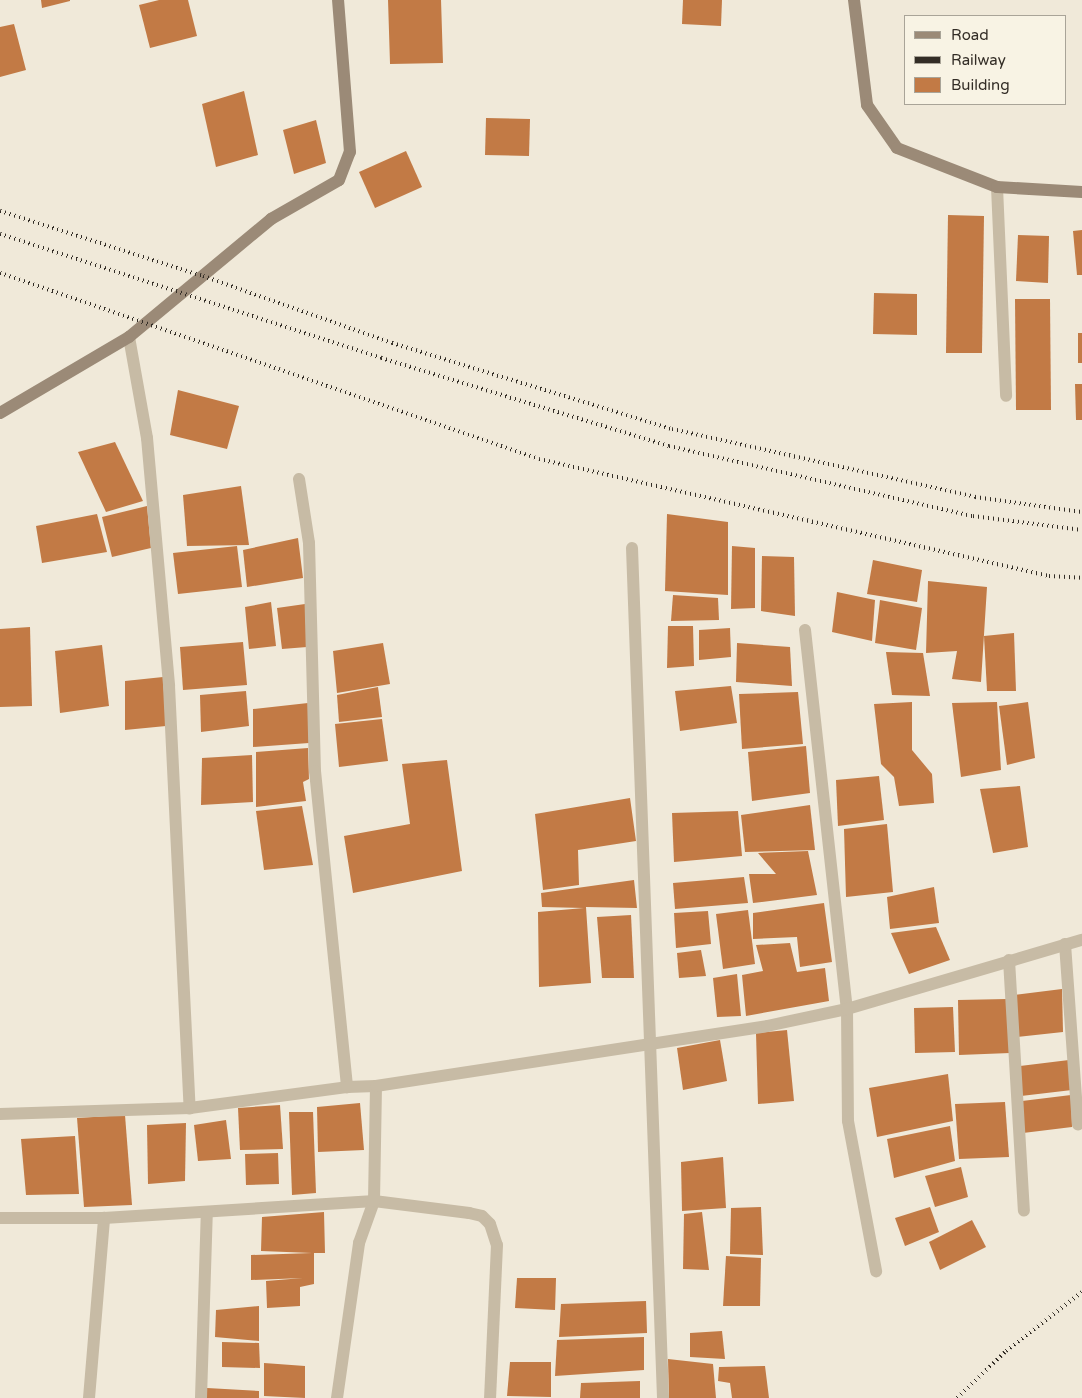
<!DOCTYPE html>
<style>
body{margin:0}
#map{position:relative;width:1082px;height:1398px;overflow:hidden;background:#f0e9d9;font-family:"Varela Round",sans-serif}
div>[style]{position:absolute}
.building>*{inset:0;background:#c27a45}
.minor>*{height:12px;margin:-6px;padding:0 6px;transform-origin:6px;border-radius:6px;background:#c7bba5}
.secondary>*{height:12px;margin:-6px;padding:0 6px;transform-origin:6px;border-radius:6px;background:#9b8a77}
.rail>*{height:4px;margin-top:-2px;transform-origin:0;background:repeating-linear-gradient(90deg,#332d26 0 1px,transparent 0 5px)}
span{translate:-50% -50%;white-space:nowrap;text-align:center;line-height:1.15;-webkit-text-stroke:4px #f8f3e4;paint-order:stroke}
.legend{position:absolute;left:904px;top:15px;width:162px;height:90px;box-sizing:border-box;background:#f8f3e4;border:1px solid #a9a498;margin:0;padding:6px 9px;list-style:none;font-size:15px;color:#332d26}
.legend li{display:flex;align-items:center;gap:10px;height:25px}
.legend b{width:25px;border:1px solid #a9a498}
</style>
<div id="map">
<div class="building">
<i style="clip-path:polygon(41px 0,70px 0,70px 1px,42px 8px)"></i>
<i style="clip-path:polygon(159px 0,188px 0,197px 36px,150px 48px,139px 5px)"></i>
<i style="clip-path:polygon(388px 0,441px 0,443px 63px,390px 64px)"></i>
<i style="clip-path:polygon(683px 0,722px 0,721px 26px,682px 24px)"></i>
<i style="clip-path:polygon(14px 24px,26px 70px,0 77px,0 27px)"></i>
<i style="clip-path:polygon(244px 91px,258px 155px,216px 167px,202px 104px)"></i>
<i style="clip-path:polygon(486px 118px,530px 119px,529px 156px,485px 155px)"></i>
<i style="clip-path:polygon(316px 120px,326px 163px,294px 174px,283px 130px)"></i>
<i style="clip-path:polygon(406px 151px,422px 187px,375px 208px,359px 172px)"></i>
<i style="clip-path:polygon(948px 215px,984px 216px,982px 353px,946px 353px)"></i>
<i style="clip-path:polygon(1082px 230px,1082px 275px,1077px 275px,1073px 231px)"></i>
<i style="clip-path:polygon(1018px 235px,1049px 236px,1048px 283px,1016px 281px)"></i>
<i style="clip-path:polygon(874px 293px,917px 294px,917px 335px,873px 334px)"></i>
<i style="clip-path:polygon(1015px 299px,1050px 299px,1051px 410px,1016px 410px)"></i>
<i style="clip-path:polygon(1078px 333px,1082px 333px,1082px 363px,1078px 363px)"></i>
<i style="clip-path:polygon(1075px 384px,1082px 384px,1082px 420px,1076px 420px)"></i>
<i style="clip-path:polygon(178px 390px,239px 406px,227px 449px,170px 435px)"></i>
<i style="clip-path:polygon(115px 442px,143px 501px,106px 512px,78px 452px)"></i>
<i style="clip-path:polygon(241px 486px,249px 545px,187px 546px,183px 495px)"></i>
<i style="clip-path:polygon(147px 506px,151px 548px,112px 557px,102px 517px)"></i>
<i style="clip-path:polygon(97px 514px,107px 552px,42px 563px,36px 526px)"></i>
<i style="clip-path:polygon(667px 514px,728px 522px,728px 595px,665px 591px)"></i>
<i style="clip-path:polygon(298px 538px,303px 578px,247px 587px,243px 550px)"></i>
<i style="clip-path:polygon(237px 546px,242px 587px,178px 594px,173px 553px)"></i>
<i style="clip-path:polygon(732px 546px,755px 548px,755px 608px,731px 609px)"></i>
<i style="clip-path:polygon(762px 556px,794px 557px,795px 616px,761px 611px)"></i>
<i style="clip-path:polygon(873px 560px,922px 570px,917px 602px,867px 594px)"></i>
<i style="clip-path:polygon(928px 581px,987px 587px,981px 682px,952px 679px,957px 651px,926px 653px)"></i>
<i style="clip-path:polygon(837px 592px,875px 600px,872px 641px,832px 632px)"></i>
<i style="clip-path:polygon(673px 595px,718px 598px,719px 620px,671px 621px)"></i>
<i style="clip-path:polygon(880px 600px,922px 608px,916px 650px,875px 643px)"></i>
<i style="clip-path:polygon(271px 602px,276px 646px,249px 649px,245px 607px)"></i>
<i style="clip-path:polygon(305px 604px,307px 647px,282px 649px,277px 608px)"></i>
<i style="clip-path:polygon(668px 626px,693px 626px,694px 666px,667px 668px)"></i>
<i style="clip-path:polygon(30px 627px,32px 706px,0 707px,0 629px)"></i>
<i style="clip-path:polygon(730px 628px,731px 657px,699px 660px,699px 630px)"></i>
<i style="clip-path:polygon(1014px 633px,1016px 691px,987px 691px,984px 636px)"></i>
<i style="clip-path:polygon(243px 642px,247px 685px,183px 690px,180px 647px)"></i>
<i style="clip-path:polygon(383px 643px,390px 684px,337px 693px,333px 651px)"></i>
<i style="clip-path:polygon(737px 643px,790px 647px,792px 686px,736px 682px)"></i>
<i style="clip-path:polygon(102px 645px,109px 706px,60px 713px,55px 651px)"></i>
<i style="clip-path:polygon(886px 652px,923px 653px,930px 696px,892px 695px)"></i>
<i style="clip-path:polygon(163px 677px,166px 726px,125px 730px,125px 681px)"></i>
<i style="clip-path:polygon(731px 686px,737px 723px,680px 731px,675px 691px)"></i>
<i style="clip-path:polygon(378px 687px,382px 717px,339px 722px,337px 695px)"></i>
<i style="clip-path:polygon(246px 691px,249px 726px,201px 732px,200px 695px)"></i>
<i style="clip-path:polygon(798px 692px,803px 744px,742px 749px,739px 694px)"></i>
<i style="clip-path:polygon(912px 702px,912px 750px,932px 774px,934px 803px,899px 806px,894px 777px,881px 764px,874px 704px)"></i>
<i style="clip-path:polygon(997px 702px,1001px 770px,961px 777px,952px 703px)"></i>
<i style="clip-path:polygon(1028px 702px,1035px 758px,1007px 765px,999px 706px)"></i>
<i style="clip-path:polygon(308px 703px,309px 743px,253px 747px,253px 709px)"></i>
<i style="clip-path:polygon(382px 719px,388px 761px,339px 767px,335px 724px)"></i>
<i style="clip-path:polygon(806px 746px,810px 793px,752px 801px,748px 752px)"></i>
<i style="clip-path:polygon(308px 748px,309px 779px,303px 782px,306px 801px,256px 807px,256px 752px)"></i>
<i style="clip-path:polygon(252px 755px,253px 802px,201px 805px,202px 758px)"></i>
<i style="clip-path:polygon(447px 760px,462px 871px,353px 893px,344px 836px,410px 824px,402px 764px)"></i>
<i style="clip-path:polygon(879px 776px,884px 820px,838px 826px,836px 780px)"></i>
<i style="clip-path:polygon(1020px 786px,1028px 847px,993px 853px,980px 789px)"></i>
<i style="clip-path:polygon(630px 798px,636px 841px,578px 850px,579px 885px,543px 890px,535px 814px)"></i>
<i style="clip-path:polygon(810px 805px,815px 850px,745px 852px,741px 815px)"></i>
<i style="clip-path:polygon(302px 806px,313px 865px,264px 870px,256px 811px)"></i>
<i style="clip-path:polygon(738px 811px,742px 856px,674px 862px,672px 813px)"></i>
<i style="clip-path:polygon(887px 824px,893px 892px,846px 897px,844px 829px)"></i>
<i style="clip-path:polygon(808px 851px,817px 895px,753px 903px,749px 874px,776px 874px,758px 853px)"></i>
<i style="clip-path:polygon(744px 877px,748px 903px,675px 909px,673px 883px)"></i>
<i style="clip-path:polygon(634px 880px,637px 908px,586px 907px,591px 983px,539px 987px,538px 912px,584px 908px,542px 907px,541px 893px)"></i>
<i style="clip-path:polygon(934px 887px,939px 923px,890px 929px,887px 897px)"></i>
<i style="clip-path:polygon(824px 903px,832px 962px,800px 967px,797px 937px,753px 939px,753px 913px)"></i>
<i style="clip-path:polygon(748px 910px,755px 964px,723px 969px,716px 914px)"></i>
<i style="clip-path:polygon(708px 911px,711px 944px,676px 948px,674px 913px)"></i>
<i style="clip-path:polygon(631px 915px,634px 978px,602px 978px,597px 917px)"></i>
<i style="clip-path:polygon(936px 927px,950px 960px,909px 974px,891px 933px)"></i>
<i style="clip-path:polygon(790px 943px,797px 972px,825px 968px,829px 1001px,746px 1016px,742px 975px,763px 971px,756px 945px)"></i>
<i style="clip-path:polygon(701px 950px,706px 976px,679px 978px,677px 953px)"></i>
<i style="clip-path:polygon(737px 974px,741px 1016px,717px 1017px,713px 978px)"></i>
<i style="clip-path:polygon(1062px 989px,1063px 1032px,1017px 1037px,1015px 995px)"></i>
<i style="clip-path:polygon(1007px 999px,1010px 1053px,959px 1055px,958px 1000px)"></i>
<i style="clip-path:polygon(953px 1007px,955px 1052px,915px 1053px,914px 1008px)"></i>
<i style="clip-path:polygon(787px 1030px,794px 1101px,758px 1104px,756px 1033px)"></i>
<i style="clip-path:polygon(720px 1040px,727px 1081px,683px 1090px,677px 1048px)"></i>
<i style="clip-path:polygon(1069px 1060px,1072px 1090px,1021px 1096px,1020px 1066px)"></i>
<i style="clip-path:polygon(948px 1074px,953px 1121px,877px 1137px,869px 1088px)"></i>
<i style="clip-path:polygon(1071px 1095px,1072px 1127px,1023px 1133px,1022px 1101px)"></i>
<i style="clip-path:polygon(1005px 1102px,1009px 1157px,959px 1159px,955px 1104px)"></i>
<i style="clip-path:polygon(360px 1103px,364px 1150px,318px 1152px,317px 1107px)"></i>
<i style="clip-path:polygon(280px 1105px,283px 1149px,240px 1150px,238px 1108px)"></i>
<i style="clip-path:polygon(289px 1112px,313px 1112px,316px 1193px,292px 1195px)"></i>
<i style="clip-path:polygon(125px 1115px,132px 1205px,84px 1207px,77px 1118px)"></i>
<i style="clip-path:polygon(226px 1120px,231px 1159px,198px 1161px,194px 1125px)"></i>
<i style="clip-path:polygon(186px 1123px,185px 1181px,148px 1184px,147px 1125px)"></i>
<i style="clip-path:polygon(950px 1126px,955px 1161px,894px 1178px,887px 1139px)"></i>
<i style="clip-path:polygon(75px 1136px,79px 1194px,26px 1195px,21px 1139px)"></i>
<i style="clip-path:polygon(278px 1153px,279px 1184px,246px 1185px,245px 1154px)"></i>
<i style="clip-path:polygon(723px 1157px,726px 1208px,682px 1211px,681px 1162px)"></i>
<i style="clip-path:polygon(961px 1167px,968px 1197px,935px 1207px,925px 1176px)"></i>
<i style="clip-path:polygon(761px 1207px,763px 1255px,730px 1254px,731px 1208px)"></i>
<i style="clip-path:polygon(930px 1207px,939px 1232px,905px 1246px,895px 1218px)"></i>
<i style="clip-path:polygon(324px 1212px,325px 1253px,314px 1253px,314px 1284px,300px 1287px,300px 1306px,267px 1308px,266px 1281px,303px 1278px,251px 1280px,251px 1255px,312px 1253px,261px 1251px,262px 1217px)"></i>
<i style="clip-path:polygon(702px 1212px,709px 1270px,683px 1269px,684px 1214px)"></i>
<i style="clip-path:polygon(972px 1220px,986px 1247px,940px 1270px,929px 1242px)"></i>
<i style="clip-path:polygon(726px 1256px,761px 1258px,760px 1306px,723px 1306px)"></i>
<i style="clip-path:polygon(517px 1278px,556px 1278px,555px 1310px,515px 1308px)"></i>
<i style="clip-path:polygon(646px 1301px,647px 1333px,559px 1337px,561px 1304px)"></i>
<i style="clip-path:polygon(259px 1306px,259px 1341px,215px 1337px,216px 1310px)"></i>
<i style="clip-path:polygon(722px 1331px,725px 1359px,690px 1357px,690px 1333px)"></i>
<i style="clip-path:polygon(644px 1337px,644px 1370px,555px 1376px,557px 1340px)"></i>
<i style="clip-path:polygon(222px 1342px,259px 1343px,260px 1368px,222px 1367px)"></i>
<i style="clip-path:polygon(668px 1359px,713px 1364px,716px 1398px,669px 1398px)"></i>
<i style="clip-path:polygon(510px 1362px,551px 1362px,551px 1397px,507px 1396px)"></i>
<i style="clip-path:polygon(264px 1363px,305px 1366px,305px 1398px,264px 1396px)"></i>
<i style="clip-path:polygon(765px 1366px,769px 1398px,732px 1398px,730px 1383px,718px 1381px,719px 1367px)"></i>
<i style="clip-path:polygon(640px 1381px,640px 1398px,580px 1398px,581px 1383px)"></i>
<i style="clip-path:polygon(207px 1388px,259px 1391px,259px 1398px,207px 1398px)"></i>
</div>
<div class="minor">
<i style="left:997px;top:187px;width:209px;rotate:87.5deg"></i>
<i style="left:129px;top:337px;width:103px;rotate:79.9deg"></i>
<i style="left:147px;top:438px;width:249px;rotate:84.9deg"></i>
<i style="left:169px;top:686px;width:423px;rotate:87.2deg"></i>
<i style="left:299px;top:479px;width:65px;rotate:81.1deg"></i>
<i style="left:309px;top:543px;width:228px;rotate:88.5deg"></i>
<i style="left:315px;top:771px;width:318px;rotate:84.2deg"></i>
<i style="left:632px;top:548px;width:851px;rotate:87.91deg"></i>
<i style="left:805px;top:630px;width:381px;rotate:83.7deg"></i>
<i style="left:847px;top:1009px;width:112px;rotate:89.5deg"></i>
<i style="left:848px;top:1121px;width:153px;rotate:79.4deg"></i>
<i style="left:1065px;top:944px;width:181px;rotate:85.9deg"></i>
<i style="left:1009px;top:960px;width:251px;rotate:86.6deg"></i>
<i style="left:0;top:1114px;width:190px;rotate:-1.8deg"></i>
<i style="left:190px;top:1108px;width:158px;rotate:-7.6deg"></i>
<i style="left:347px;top:1087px;width:29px;rotate:-2deg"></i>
<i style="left:0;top:1218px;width:104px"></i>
<i style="left:89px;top:1398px;width:181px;rotate:-85.2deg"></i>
<i style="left:104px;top:1218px;width:271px;rotate:-3.6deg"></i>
<i style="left:374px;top:1201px;width:96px;rotate:7.2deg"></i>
<i style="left:469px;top:1213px;width:13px;rotate:13deg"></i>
<i style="left:482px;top:1216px;width:11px;rotate:45deg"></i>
<i style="left:490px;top:1224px;width:22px;rotate:72deg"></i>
<i style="left:497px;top:1245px;width:153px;rotate:92.6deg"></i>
<i style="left:201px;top:1398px;width:186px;rotate:-88.2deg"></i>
<i style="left:337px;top:1398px;width:157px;rotate:-81.9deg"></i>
<i style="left:359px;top:1243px;width:45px;rotate:-70.3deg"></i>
<i style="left:374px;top:1201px;width:115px;rotate:-89deg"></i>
<i style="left:376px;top:1086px;width:396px;rotate:-8.7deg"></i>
<i style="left:767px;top:1026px;width:82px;rotate:-12deg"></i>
<i style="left:847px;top:1009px;width:245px;rotate:-16.4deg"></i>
</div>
<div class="secondary">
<i style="left:854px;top:0;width:106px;rotate:82.9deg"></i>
<i style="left:867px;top:105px;width:52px;rotate:55.1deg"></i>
<i style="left:897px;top:148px;width:107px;rotate:21.3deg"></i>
<i style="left:997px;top:187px;width:85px;rotate:3.4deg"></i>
<i style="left:0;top:413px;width:150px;rotate:-30.5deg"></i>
<i style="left:129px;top:337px;width:185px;rotate:-39.7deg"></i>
<i style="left:271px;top:219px;width:78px;rotate:-29.8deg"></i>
<i style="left:339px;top:180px;width:30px;rotate:-69deg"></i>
<i style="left:350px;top:152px;width:152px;rotate:-94.5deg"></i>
</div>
<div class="rail">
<i style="left:0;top:211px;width:213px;rotate:17.8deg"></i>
<i style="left:203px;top:276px;width:201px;rotate:19.5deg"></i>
<i style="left:392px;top:343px;width:293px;rotate:17.1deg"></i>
<i style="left:672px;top:429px;width:311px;rotate:12.6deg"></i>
<i style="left:975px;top:497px;width:108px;rotate:8deg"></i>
<i style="left:0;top:234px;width:401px;rotate:18deg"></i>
<i style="left:381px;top:358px;width:301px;rotate:17deg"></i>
<i style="left:669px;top:446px;width:312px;rotate:13deg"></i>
<i style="left:973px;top:516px;width:110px;rotate:7.3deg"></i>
<i style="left:0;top:273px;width:570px;rotate:19.04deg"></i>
<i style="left:539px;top:459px;width:523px;rotate:12.92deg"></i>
<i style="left:1049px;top:576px;width:33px;rotate:3deg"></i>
<i style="left:957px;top:1398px;width:68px;rotate:-43.8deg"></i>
<i style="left:1006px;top:1351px;width:96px;rotate:-37.8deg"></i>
</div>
<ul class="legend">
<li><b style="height:6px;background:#9b8a77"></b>Road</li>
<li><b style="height:6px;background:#332d26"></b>Railway</li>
<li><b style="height:14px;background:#c27a45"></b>Building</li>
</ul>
</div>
